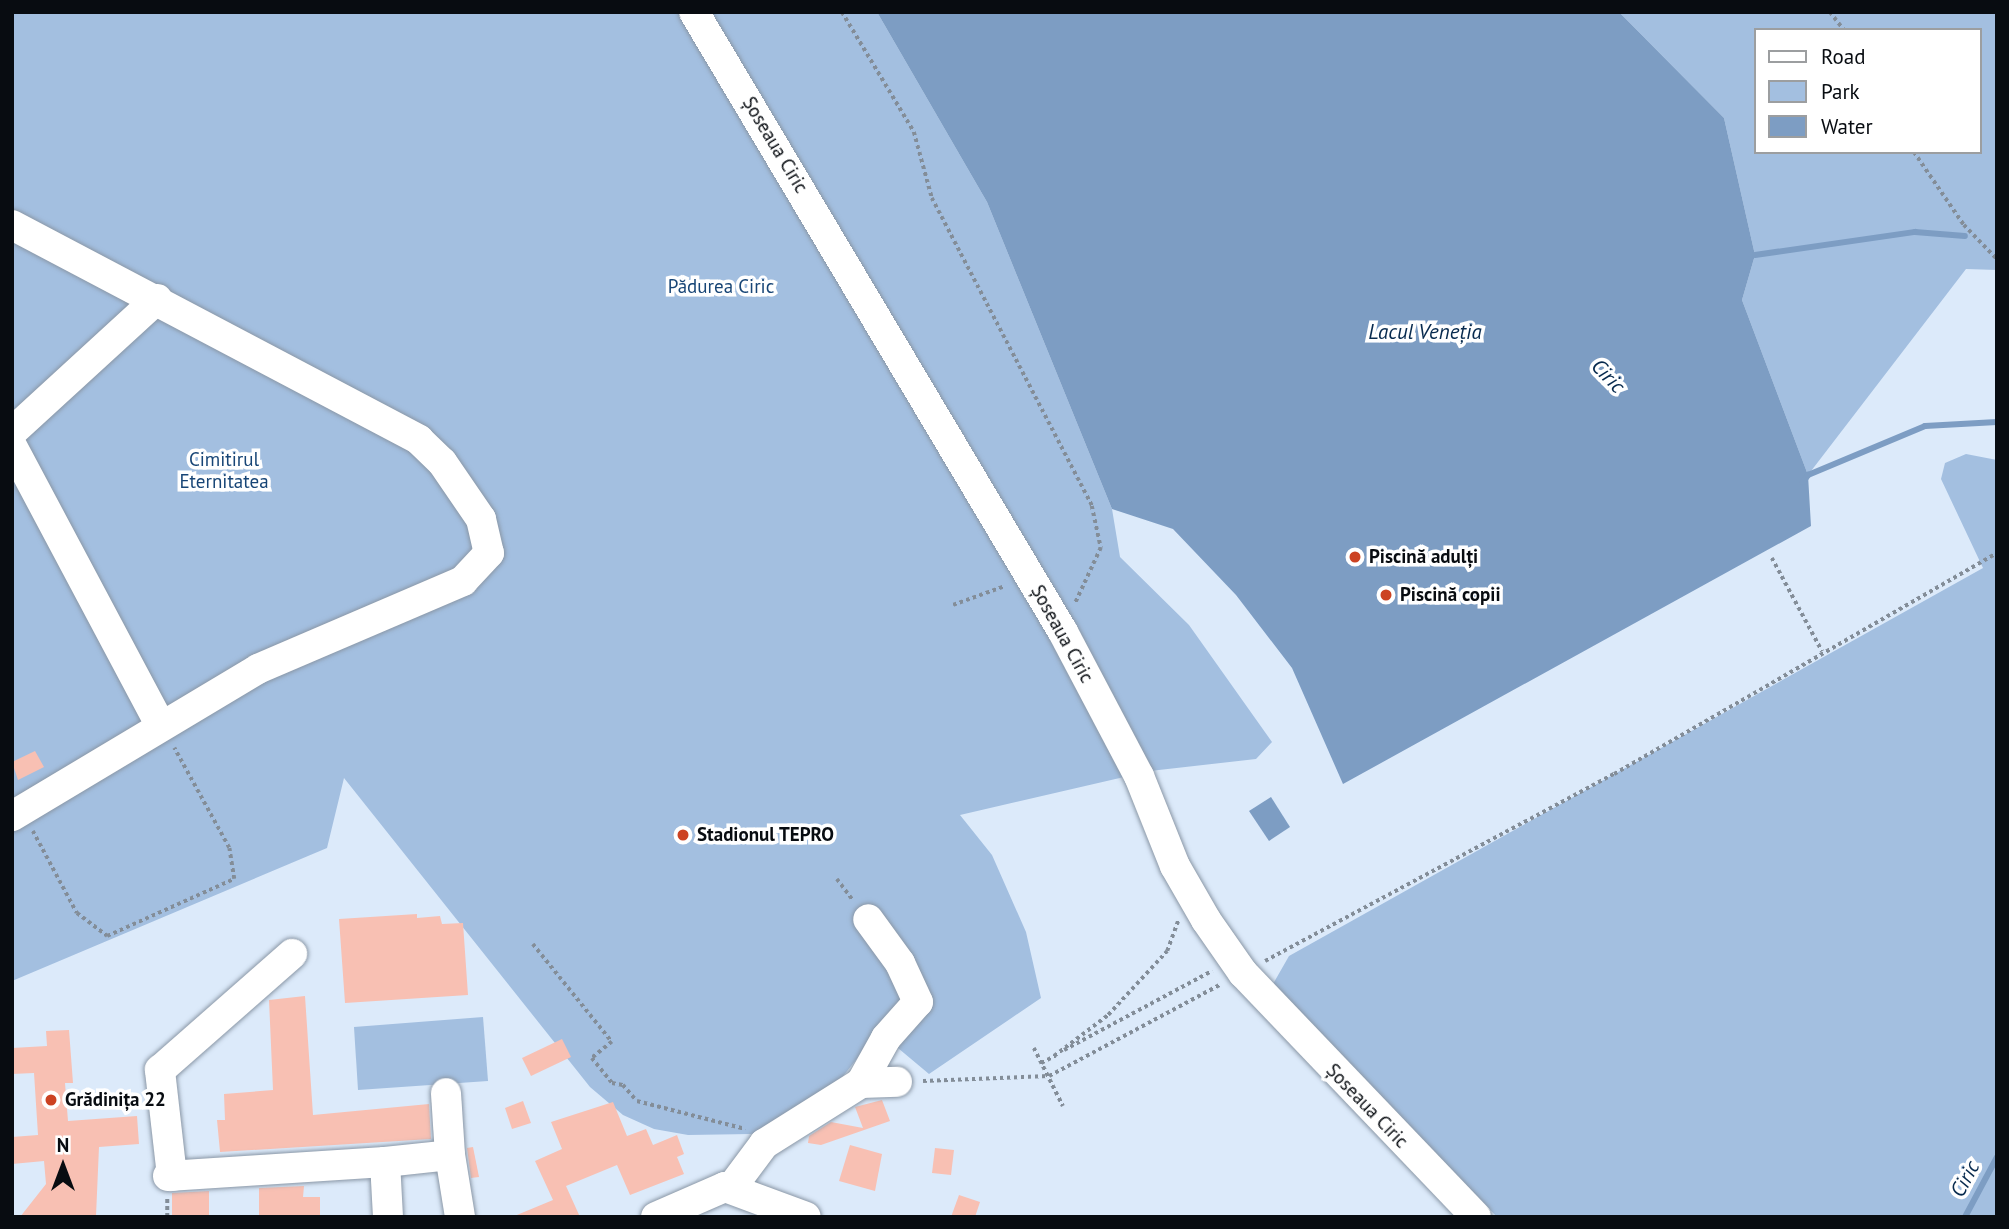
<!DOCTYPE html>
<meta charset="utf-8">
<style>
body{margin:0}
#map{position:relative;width:2009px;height:1229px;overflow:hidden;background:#dceafa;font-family:"PT Sans",sans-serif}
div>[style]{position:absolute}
.green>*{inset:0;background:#a3bfe0}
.water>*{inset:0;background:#7d9dc3}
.stream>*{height:6px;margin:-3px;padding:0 3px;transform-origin:3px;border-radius:3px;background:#7d9dc3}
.building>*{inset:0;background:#f8c0b3}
.path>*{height:3.5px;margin-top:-1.75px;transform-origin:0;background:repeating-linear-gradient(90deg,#838d98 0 3.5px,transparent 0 7px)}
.roads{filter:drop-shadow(0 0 2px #8a97a6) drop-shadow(0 0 2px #8a97a6)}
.minor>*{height:30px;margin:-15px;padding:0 15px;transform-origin:15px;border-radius:15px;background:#fff}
.dots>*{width:19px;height:19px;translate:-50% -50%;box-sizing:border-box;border:4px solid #fff;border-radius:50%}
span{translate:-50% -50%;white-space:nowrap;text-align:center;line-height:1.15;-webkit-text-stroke:7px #fff;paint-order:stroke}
.street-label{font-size:19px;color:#080c11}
.park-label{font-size:19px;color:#174576}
.poi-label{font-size:19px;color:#080c11;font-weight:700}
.left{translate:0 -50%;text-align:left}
.water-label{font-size:21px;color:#072a4e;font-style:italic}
.frame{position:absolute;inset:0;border:14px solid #080c11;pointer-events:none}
.legend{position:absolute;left:1754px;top:28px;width:228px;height:126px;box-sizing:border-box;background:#fff;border:2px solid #9c9ea0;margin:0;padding:9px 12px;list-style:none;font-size:21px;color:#080c11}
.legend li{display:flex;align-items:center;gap:14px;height:35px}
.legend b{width:35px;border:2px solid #9c9ea0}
.north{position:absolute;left:28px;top:1131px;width:70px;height:70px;-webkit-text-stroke:5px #fff;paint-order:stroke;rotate:0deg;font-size:19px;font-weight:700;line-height:28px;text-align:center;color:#080c11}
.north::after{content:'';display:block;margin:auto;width:24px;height:32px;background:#080c11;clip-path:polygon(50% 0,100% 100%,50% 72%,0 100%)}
</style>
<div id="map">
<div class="green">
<i style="clip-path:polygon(12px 12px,877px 12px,987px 202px,1112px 509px,1120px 557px,1189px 625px,1272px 742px,1256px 759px,1150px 771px,960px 815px,992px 855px,1026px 932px,1041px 998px,929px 1074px,886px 1038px,863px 1051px,840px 1080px,785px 1120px,751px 1134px,688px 1135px,654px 1129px,623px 1115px,590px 1087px,344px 778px,327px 848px,12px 981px)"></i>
<i style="clip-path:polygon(evenodd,1619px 12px,1997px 12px,1997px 270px,1966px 269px,1808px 475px,1742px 300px,1755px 255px,1724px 118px,1619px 12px,1755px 30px,1979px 30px,1979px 152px,1755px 152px,1755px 30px)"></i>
<i style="clip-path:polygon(1966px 454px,1997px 460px,1997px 1217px,1497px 1217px,1273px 984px,1289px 956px,1983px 568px,1941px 479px,1945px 463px)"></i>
<i style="clip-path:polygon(483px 1017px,488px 1081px,358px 1090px,354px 1027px)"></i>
</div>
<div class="water">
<i style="clip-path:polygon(877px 12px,1619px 12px,1724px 118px,1755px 255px,1742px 300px,1808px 475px,1811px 526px,1343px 784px,1292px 668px,1236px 595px,1173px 529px,1112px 509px,987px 202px)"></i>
<i style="clip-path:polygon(1271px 797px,1290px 827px,1269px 841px,1249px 811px)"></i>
</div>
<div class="stream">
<i style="left:1755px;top:255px;width:162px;rotate:-8.2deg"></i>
<i style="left:1915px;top:232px;width:50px;rotate:4.6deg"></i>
<i style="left:1803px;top:482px;width:9px;rotate:-54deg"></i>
<i style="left:1808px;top:475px;width:127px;rotate:-22.7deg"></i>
<i style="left:1925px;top:426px;width:72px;rotate:-3.2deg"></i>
<i style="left:1965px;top:1217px;width:68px;rotate:-61.9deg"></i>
</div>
<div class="building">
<i style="clip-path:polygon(35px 751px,44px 767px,18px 780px,12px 762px)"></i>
<i style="clip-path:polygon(417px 914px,417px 918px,440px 916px,442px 924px,463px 923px,468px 995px,345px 1003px,339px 919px)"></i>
<i style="clip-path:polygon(305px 996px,313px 1115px,429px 1104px,431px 1139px,220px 1152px,217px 1120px,225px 1120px,224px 1094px,273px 1090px,269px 1000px)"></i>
<i style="clip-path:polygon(69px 1030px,73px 1083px,65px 1083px,68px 1121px,137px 1116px,139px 1144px,99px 1147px,96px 1216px,20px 1217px,46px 1184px,44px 1161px,12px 1164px,12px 1137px,38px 1135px,34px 1073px,12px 1074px,12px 1048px,47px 1046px,46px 1031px)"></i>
<i style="clip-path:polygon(562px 1039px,571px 1057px,531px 1076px,522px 1058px)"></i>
<i style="clip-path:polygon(882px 1100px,890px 1121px,821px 1145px,808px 1143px,809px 1136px,831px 1122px,863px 1128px,855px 1107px)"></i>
<i style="clip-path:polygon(523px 1101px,531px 1123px,512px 1129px,505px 1108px)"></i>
<i style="clip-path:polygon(613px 1102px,627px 1136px,646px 1129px,653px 1145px,677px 1135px,684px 1154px,677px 1157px,684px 1174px,630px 1195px,617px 1165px,566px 1186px,580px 1217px,512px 1217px,553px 1200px,535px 1161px,562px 1149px,551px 1122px)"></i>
<i style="clip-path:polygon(850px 1145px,882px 1154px,875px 1191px,839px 1181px)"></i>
<i style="clip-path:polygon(473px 1147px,479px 1177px,471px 1178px,467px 1148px)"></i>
<i style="clip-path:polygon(935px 1148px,954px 1150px,951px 1175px,932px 1173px)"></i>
<i style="clip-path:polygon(304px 1186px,303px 1197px,320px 1197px,320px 1217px,259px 1217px,259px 1188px)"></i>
<i style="clip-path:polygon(209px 1191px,209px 1217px,172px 1217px,172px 1193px)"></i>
<i style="clip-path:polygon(959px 1195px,980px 1202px,975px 1217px,951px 1217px)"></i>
</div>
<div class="path">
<i style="left:842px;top:12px;width:140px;rotate:59deg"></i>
<i style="left:914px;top:132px;width:68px;rotate:74.7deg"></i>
<i style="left:932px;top:198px;width:347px;rotate:62.5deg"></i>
<i style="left:1092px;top:506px;width:43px;rotate:77.9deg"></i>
<i style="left:1101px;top:548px;width:62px;rotate:114.9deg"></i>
<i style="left:1830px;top:12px;width:23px;rotate:52deg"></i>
<i style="left:1914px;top:152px;width:88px;rotate:55.6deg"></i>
<i style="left:1964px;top:225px;width:47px;rotate:45.9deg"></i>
<i style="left:1772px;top:558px;width:106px;rotate:61.7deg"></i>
<i style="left:953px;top:605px;width:55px;rotate:-20.1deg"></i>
<i style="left:33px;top:831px;width:93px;rotate:61.8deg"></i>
<i style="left:77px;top:913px;width:38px;rotate:37deg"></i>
<i style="left:107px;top:936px;width:139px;rotate:-24.2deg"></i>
<i style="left:234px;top:879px;width:31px;rotate:-99deg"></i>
<i style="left:229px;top:848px;width:114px;rotate:-118.8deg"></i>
<i style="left:837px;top:879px;width:26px;rotate:53deg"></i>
<i style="left:533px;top:944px;width:126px;rotate:51.1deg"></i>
<i style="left:612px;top:1042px;width:26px;rotate:141deg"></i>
<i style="left:592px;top:1058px;width:32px;rotate:51deg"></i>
<i style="left:612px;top:1083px;width:11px;rotate:10deg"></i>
<i style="left:623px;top:1085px;width:21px;rotate:49deg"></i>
<i style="left:637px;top:1101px;width:112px;rotate:14.5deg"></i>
<i style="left:1265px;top:961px;width:396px;rotate:-28.2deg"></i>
<i style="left:1614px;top:774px;width:442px;rotate:-30deg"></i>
<i style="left:1034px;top:1048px;width:65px;rotate:63.4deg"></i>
<i style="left:1064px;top:1050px;width:168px;rotate:-28.1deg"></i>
<i style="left:1054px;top:1056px;width:68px;rotate:-37.2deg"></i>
<i style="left:1108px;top:1015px;width:87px;rotate:-47.3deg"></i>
<i style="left:1167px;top:951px;width:32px;rotate:-70deg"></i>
<i style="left:1041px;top:1063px;width:16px;rotate:-27deg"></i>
<i style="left:923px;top:1081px;width:126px;rotate:-2.3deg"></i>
<i style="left:1049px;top:1076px;width:195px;rotate:-28.1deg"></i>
<i style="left:167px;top:1217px;width:18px;rotate:-90deg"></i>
</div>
<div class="roads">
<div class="minor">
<i style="left:694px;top:12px;width:721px;rotate:59.24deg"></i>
<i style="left:1063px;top:632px;width:163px;rotate:62.2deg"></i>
<i style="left:1139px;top:776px;width:97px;rotate:68.2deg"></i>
<i style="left:1175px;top:866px;width:62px;rotate:60.1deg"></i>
<i style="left:1206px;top:920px;width:65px;rotate:55.1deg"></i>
<i style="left:1243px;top:973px;width:337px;rotate:46.3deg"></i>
<i style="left:12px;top:225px;width:460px;rotate:27.8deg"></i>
<i style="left:419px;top:440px;width:32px;rotate:44deg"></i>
<i style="left:442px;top:462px;width:69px;rotate:55.6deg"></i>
<i style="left:481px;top:519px;width:35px;rotate:77deg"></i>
<i style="left:489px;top:553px;width:38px;rotate:133deg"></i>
<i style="left:463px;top:581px;width:223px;rotate:156.8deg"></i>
<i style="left:258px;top:669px;width:287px;rotate:149.1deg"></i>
<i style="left:12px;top:432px;width:197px;rotate:-42.5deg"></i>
<i style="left:12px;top:446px;width:315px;rotate:62deg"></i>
<i style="left:861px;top:1083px;width:36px;rotate:-2deg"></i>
<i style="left:450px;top:1155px;width:63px;rotate:80.8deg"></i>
<i style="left:168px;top:1176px;width:217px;rotate:-3.7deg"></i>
<i style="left:172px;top:1176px;width:107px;rotate:-96.5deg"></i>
<i style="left:160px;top:1070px;width:176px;rotate:-41.3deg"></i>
<i style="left:732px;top:1187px;width:54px;rotate:-53.3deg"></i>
<i style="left:764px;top:1144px;width:115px;rotate:-32.2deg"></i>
<i style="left:861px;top:1083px;width:51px;rotate:-60.9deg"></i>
<i style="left:886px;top:1038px;width:48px;rotate:-48.4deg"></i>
<i style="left:918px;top:1002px;width:43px;rotate:-114.8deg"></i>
<i style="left:900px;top:963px;width:54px;rotate:-126deg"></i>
<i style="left:388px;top:1217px;width:55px;rotate:-93.1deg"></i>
<i style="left:385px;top:1162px;width:65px;rotate:-6.1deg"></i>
<i style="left:450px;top:1155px;width:62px;rotate:-93.7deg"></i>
<i style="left:656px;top:1217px;width:75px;rotate:-23.5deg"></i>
<i style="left:725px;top:1187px;width:86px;rotate:20.3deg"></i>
</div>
</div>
<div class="dots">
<i style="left:1355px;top:557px;background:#cc4222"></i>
<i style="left:1386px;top:595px;background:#cc4222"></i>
<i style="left:683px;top:835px;background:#cc4222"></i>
<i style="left:51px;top:1100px;background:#cc4222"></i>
</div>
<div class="street-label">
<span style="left:775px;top:145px;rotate:59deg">Șoseaua Ciric</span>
<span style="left:1062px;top:634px;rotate:61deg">Șoseaua Ciric</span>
<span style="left:1367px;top:1106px;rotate:46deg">Șoseaua Ciric</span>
</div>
<div class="park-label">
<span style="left:721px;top:287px">Pădurea Ciric</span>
<span style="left:224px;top:471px">Cimitirul<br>Eternitatea</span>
</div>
<div class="poi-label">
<span class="left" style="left:1369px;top:557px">Piscină adulți</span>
<span class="left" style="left:1400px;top:595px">Piscină copii</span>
<span class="left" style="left:697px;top:835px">Stadionul TEPRO</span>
<span class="left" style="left:65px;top:1100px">Grădinița 22</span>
</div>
<div class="water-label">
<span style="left:1425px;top:332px">Lacul Veneția</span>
<span style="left:1608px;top:376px;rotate:46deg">Ciric</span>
<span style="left:1965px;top:1179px;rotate:-62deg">Ciric</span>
</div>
<div class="frame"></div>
<ul class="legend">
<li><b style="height:9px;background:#fff"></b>Road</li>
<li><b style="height:19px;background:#a3bfe0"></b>Park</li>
<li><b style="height:19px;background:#7d9dc3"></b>Water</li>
</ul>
<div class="north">N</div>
</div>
